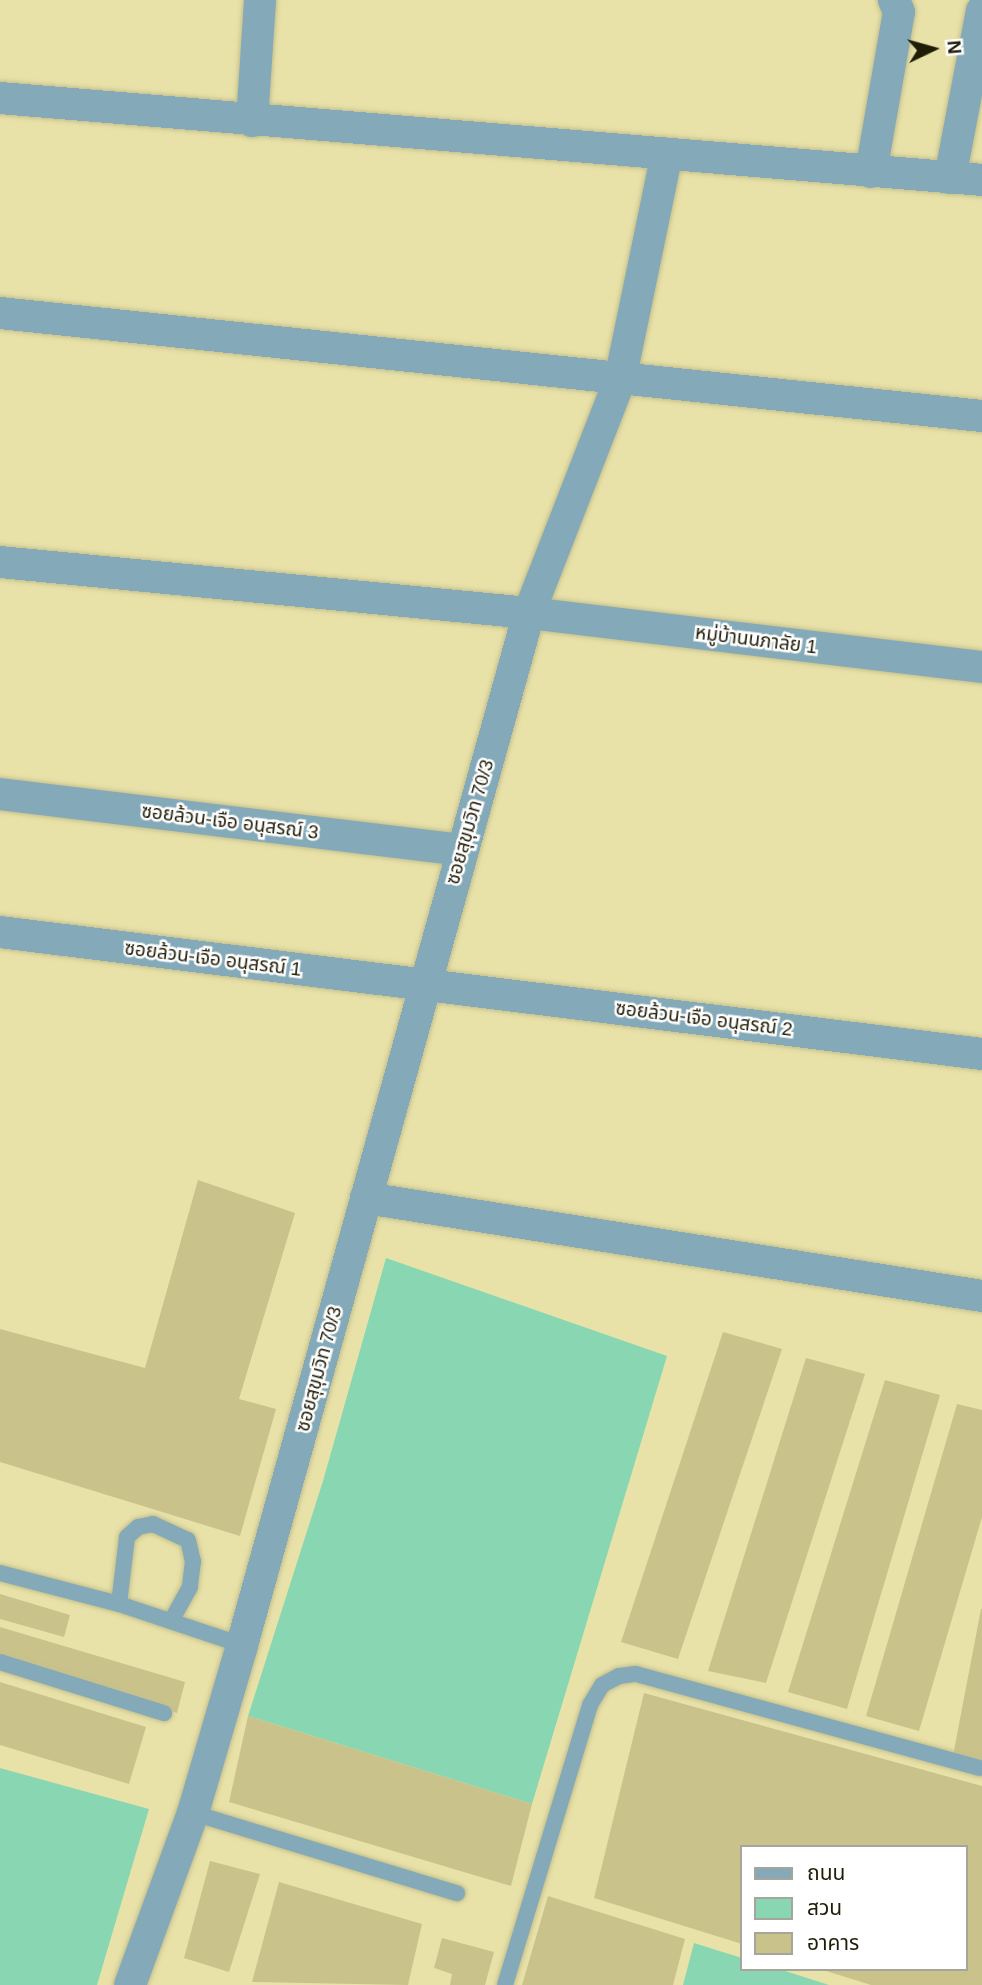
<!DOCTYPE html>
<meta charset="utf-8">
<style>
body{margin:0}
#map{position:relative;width:982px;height:1985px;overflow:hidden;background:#e8e2a9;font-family:Arial,"Noto Sans Thai",sans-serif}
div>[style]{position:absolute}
.green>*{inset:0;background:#89d7b2}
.building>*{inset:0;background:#c9c38b}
.roads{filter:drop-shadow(0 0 2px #c4bf8c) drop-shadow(0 0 2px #c4bf8c)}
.service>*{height:16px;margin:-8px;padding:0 8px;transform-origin:8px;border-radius:8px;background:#84aab9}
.minor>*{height:32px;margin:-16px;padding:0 16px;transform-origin:16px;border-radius:16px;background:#84aab9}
span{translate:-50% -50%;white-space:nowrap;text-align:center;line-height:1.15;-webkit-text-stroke:5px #fff;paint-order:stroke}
.street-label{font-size:19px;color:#201d07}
.legend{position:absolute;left:740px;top:1845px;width:228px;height:126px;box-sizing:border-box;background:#fff;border:2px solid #a6a59c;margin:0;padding:9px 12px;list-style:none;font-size:21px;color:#201d07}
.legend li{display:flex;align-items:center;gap:14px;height:35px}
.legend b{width:35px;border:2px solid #a6a59c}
.north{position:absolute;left:898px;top:14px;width:70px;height:70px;-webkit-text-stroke:5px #fff;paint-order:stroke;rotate:85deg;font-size:19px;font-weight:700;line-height:28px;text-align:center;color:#201d07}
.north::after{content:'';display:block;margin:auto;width:24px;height:32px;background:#201d07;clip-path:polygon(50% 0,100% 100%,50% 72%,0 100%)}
</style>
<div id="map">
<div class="green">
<i style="clip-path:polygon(386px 1258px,667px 1356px,532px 1804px,248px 1716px,323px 1481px)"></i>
<i style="clip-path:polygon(0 1768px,149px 1809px,97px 1985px,0 1985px)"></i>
<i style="clip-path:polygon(694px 1943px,742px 1958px,742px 1969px,779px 1969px,829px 1985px,683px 1985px)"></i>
</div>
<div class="building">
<i style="clip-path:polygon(198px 1180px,295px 1213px,239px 1399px,276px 1409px,240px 1536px,0 1462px,0 1329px,145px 1368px)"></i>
<i style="clip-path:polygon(723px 1332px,782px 1349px,678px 1659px,621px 1642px)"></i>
<i style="clip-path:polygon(806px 1358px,865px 1374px,766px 1683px,708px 1671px)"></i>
<i style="clip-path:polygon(885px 1380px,940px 1395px,847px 1709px,788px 1692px)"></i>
<i style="clip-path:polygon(957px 1404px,982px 1410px,982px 1517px,919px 1731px,866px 1716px)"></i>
<i style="clip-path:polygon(0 1594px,70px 1615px,64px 1637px,0 1619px)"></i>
<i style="clip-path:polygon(981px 1609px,982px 1609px,982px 1765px,952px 1761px)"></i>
<i style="clip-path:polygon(0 1627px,185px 1682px,177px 1713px,0 1655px)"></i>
<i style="clip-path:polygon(0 1682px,146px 1727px,129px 1784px,0 1745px)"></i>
<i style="clip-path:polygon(644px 1693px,982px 1786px,982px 1985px,871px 1985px,823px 1970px,966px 1969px,966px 1847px,742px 1847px,742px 1944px,594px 1898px)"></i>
<i style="clip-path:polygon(248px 1716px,532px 1804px,511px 1886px,229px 1802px)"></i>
<i style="clip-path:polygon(210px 1861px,260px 1874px,229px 1972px,184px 1958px)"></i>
<i style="clip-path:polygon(279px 1882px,422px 1924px,408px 1985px,252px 1982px)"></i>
<i style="clip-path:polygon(548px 1896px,685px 1939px,673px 1985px,522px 1985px)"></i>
<i style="clip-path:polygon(442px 1938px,494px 1952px,485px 1985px,450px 1985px,452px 1974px,434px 1968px)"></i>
</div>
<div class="roads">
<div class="service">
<i style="left:0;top:1573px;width:123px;rotate:14.6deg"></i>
<i style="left:119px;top:1604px;width:130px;rotate:18.4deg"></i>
<i style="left:119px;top:1604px;width:67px;rotate:-83.2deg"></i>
<i style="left:127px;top:1537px;width:15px;rotate:-42deg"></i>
<i style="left:138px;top:1527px;width:15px;rotate:-11deg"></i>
<i style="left:153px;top:1524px;width:38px;rotate:25deg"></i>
<i style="left:188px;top:1540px;width:22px;rotate:77deg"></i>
<i style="left:193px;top:1561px;width:26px;rotate:97deg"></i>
<i style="left:190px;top:1587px;width:39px;rotate:119deg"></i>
<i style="left:0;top:1662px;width:172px;rotate:17.3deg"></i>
<i style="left:193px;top:1813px;width:276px;rotate:16.9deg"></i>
<i style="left:505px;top:1985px;width:293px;rotate:-73.1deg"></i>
<i style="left:590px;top:1705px;width:23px;rotate:-59deg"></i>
<i style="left:602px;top:1685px;width:19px;rotate:-28deg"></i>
<i style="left:619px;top:1676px;width:17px;rotate:-7deg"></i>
<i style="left:636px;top:1674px;width:356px;rotate:15.3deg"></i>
</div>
<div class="minor">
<i style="left:0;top:98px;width:985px;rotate:4.77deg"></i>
<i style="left:252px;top:121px;width:121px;rotate:-86.2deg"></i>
<i style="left:871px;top:172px;width:162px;rotate:-80.1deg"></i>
<i style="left:899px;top:12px;width:13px;rotate:-113deg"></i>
<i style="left:950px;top:178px;width:170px;rotate:-79.2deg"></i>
<i style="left:0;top:313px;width:987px;rotate:5.99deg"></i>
<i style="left:0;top:562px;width:531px;rotate:5.51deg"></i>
<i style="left:529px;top:613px;width:456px;rotate:6.8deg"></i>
<i style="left:0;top:794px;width:463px;rotate:6.9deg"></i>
<i style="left:0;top:932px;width:990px;rotate:7.08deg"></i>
<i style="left:366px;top:1198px;width:624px;rotate:9.04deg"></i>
<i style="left:130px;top:1985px;width:183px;rotate:-69.9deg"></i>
<i style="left:193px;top:1813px;width:175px;rotate:-73.7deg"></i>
<i style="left:242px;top:1645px;width:1071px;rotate:-74.46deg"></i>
<i style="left:529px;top:613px;width:250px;rotate:-68.7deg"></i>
<i style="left:620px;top:380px;width:231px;rotate:-78.3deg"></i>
</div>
</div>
<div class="street-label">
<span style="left:756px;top:640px;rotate:7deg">หมู่บ้านนภาลัย 1</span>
<span style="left:230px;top:822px;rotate:7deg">ซอยล้วน-เจือ อนุสรณ์ 3</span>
<span style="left:470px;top:822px;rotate:-74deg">ซอยสุขุมวิท 70/3</span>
<span style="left:213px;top:959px;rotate:7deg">ซอยล้วน-เจือ อนุสรณ์ 1</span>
<span style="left:704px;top:1019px;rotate:7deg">ซอยล้วน-เจือ อนุสรณ์ 2</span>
<span style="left:319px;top:1369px;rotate:-75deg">ซอยสุขุมวิท 70/3</span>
</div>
<ul class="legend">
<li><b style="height:9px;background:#84aab9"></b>ถนน</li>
<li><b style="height:19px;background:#89d7b2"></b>สวน</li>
<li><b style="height:19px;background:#c9c38b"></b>อาคาร</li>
</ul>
<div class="north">N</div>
</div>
